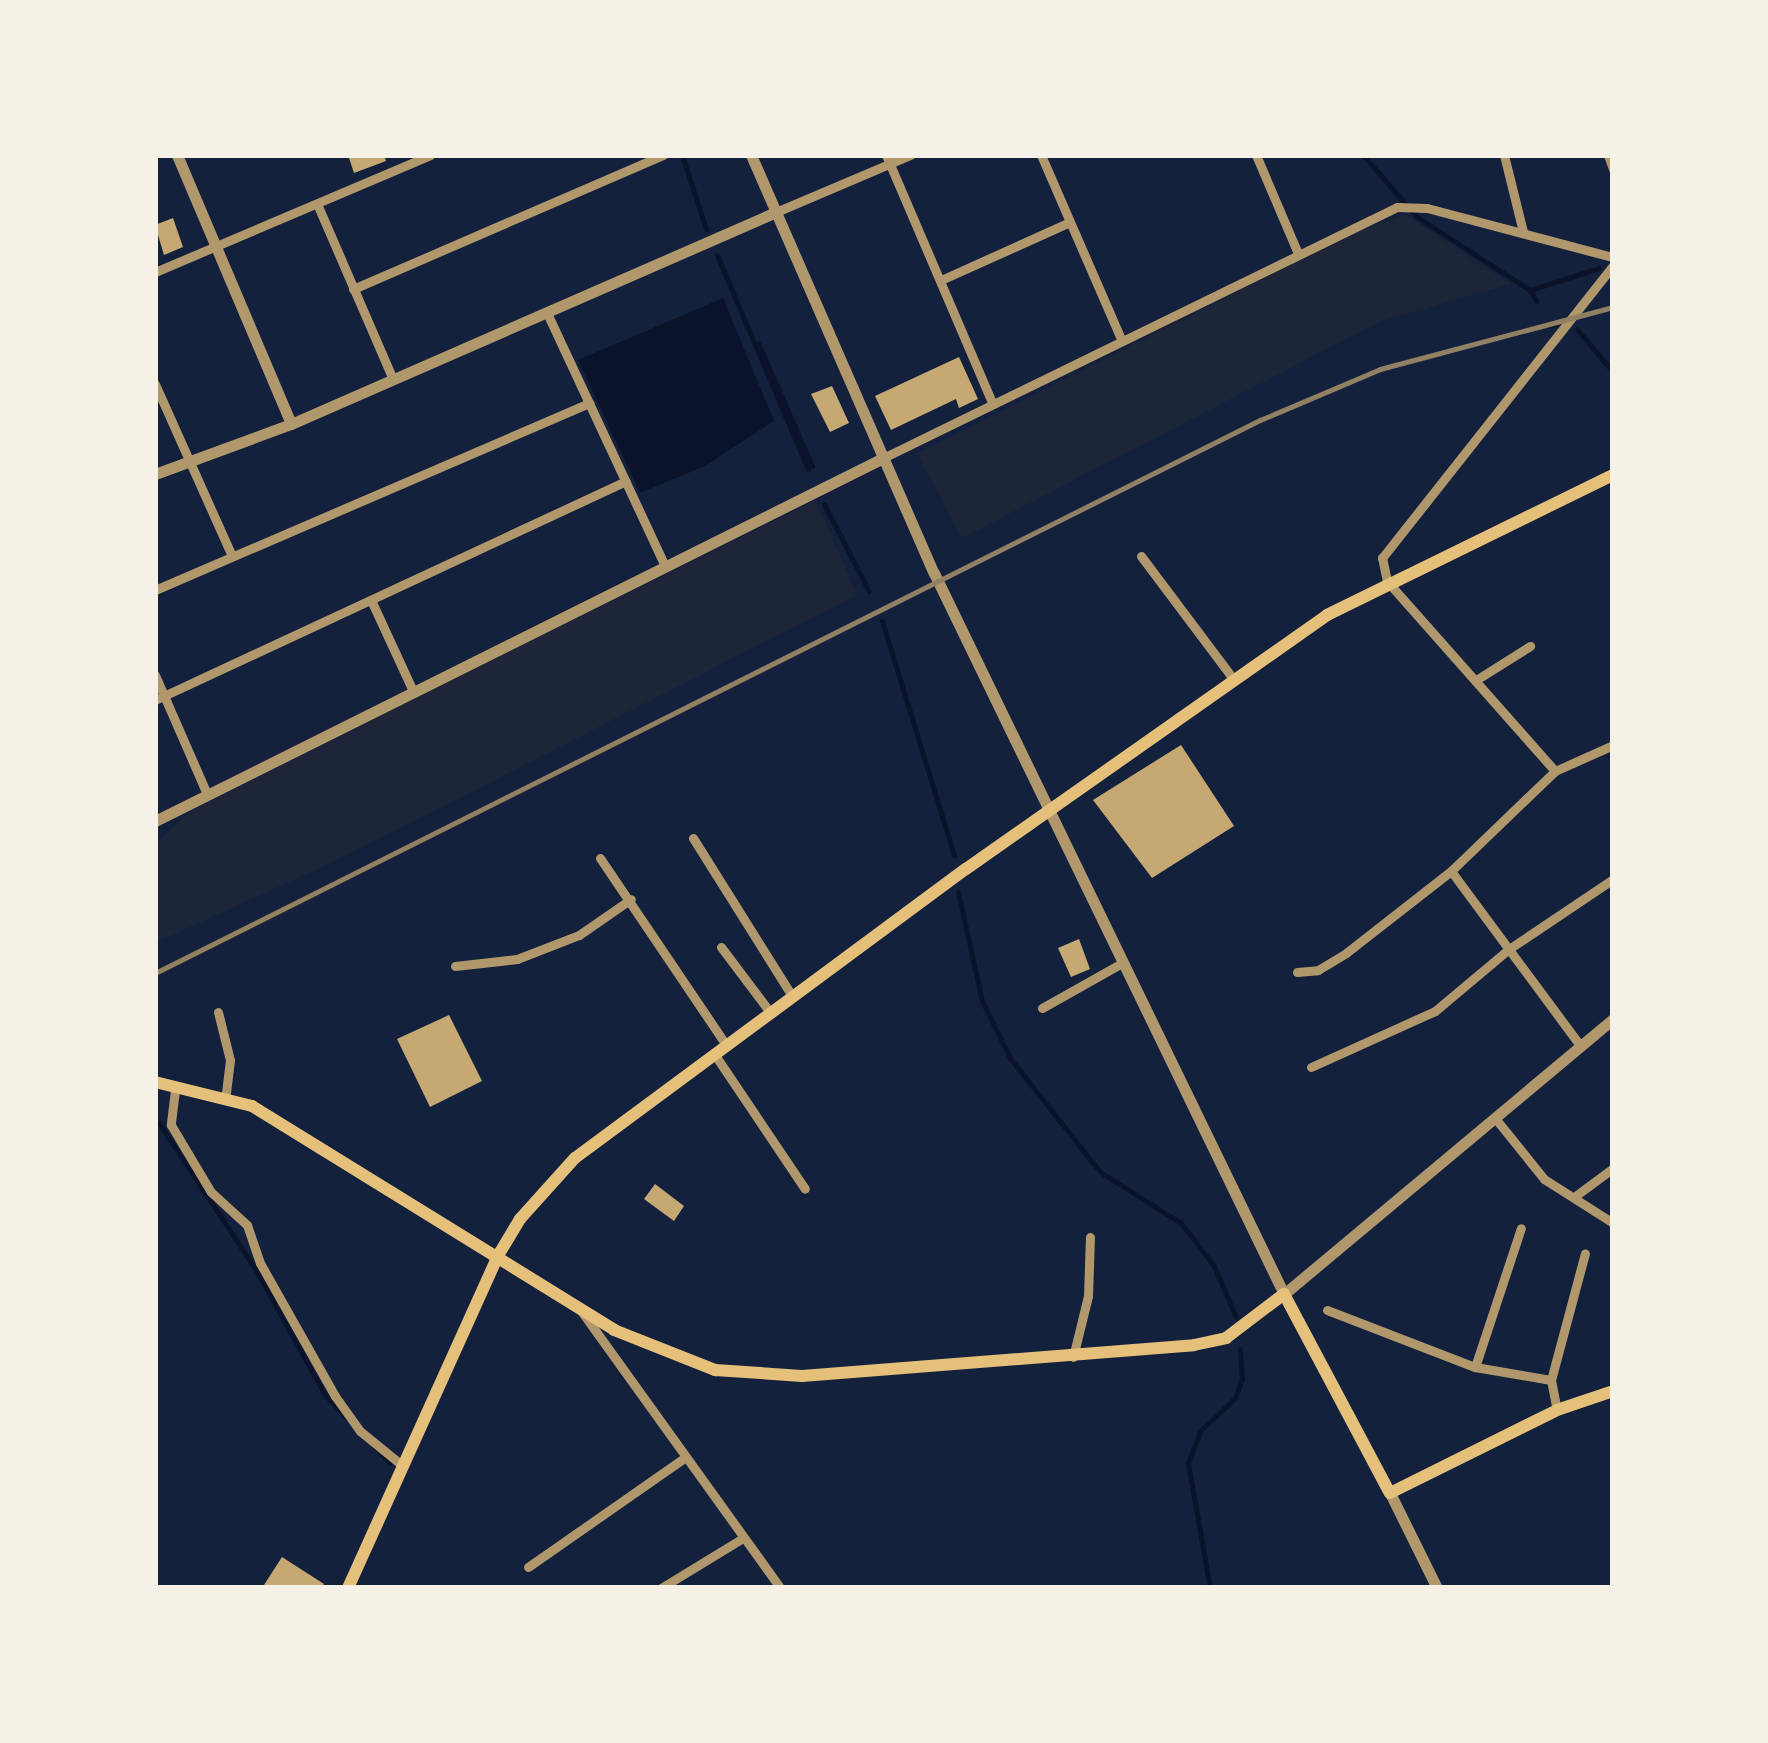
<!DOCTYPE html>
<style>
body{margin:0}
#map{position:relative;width:1768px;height:1743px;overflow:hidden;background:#14213d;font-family:"Roboto Condensed",sans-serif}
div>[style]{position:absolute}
.green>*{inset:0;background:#1d2539}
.water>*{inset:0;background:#0b132b}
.stream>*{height:5px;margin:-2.5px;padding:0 2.5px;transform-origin:2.5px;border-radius:2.5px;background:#0b132b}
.building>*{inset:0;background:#c6a872}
.minor>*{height:9px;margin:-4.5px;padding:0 4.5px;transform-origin:4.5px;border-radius:4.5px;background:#b1986c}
.tertiary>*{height:11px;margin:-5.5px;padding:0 5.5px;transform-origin:5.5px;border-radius:5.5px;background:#b1986c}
.secondary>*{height:12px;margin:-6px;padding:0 6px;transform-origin:6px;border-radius:6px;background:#e5c07b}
.rail>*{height:5px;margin:-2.5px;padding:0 2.5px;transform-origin:2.5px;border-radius:2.5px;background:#918062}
span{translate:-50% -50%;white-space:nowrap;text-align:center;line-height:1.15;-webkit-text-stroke:10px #f6f1e7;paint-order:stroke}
.frame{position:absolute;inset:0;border:158px solid #f6f1e7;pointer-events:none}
</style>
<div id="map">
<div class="green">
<i style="clip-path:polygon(1406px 215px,1511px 284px,1379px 322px,962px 538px,917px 454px,1355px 232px)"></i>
<i style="clip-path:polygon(816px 500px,857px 595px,344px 857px,155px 943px,155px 844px,196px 807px)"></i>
</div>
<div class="water">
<i style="clip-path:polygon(723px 298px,774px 421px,705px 466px,640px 493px,578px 360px)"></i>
</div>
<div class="stream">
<i style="left:682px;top:155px;width:78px;rotate:72deg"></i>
<i style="left:1363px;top:155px;width:82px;rotate:48.9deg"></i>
<i style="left:1417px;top:217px;width:135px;rotate:32.9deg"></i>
<i style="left:1530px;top:290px;width:13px;rotate:61deg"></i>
<i style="left:717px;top:255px;width:233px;rotate:67deg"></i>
<i style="left:1530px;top:290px;width:72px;rotate:-17.7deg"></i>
<i style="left:1548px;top:326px;width:8px;rotate:-14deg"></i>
<i style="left:1577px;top:329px;width:56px;rotate:50.1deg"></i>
<i style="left:758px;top:343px;width:134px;rotate:66.3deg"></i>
<i style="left:824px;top:504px;width:98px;rotate:62.7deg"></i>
<i style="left:882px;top:621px;width:245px;rotate:72.9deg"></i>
<i style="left:958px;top:892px;width:112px;rotate:77.6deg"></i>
<i style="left:982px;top:1001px;width:64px;rotate:63.8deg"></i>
<i style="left:1010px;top:1058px;width:145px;rotate:51.7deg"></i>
<i style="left:1100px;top:1172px;width:96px;rotate:32.2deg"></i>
<i style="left:1181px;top:1223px;width:54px;rotate:52.5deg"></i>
<i style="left:1214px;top:1266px;width:56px;rotate:66.7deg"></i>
<i style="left:159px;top:1123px;width:176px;rotate:56.6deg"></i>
<i style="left:256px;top:1270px;width:143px;rotate:61.1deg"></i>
<i style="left:325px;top:1395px;width:94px;rotate:46.3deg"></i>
<i style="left:1210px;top:1588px;width:127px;rotate:-100deg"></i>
<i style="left:1188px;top:1463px;width:34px;rotate:-69deg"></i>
<i style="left:1200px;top:1431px;width:48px;rotate:-43.3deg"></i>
<i style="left:1235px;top:1398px;width:20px;rotate:-70deg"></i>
<i style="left:1242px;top:1379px;width:30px;rotate:-94deg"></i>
</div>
<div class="building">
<i style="clip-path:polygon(348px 155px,384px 155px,386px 161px,354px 173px)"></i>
<i style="clip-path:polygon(173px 218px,183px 247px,164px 255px,155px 225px)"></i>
<i style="clip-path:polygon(959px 357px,978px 399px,959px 408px,956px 399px,891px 430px,875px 396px)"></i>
<i style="clip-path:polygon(832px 386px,849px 423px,830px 432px,811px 394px)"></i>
<i style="clip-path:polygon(1181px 745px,1234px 826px,1152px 878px,1093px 800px)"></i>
<i style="clip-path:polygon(1079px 939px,1090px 969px,1071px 977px,1058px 948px)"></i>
<i style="clip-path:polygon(449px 1015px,482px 1081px,430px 1107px,397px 1039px)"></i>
<i style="clip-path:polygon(655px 1184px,684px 1206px,674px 1221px,644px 1199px)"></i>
<i style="clip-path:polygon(282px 1557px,324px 1584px,322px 1588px,262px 1588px)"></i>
</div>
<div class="minor">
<i style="left:886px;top:155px;width:267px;rotate:66.8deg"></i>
<i style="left:1041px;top:155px;width:198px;rotate:66.5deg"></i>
<i style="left:1256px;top:155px;width:104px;rotate:66.9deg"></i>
<i style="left:1504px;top:155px;width:79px;rotate:76.1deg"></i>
<i style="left:1608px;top:155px;width:15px;rotate:70deg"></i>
<i style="left:318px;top:206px;width:189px;rotate:66.6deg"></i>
<i style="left:776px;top:212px;width:146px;rotate:-23deg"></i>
<i style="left:155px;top:272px;width:299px;rotate:-23deg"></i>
<i style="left:941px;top:280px;width:141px;rotate:-24.2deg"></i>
<i style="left:353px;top:289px;width:338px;rotate:-23.4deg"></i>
<i style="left:547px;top:313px;width:279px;rotate:65deg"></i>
<i style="left:155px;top:384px;width:184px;rotate:65.9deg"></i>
<i style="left:883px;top:458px;width:572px;rotate:-26.03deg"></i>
<i style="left:1397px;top:207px;width:30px;rotate:2deg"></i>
<i style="left:1427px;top:208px;width:192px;rotate:14.8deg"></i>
<i style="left:1141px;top:556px;width:155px;rotate:53.1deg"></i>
<i style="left:155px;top:590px;width:473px;rotate:-23.3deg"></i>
<i style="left:371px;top:600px;width:100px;rotate:65.2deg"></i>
<i style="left:155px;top:675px;width:130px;rotate:66.4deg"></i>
<i style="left:1476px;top:680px;width:64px;rotate:-32.2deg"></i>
<i style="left:155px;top:700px;width:519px;rotate:-24.94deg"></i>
<i style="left:1555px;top:771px;width:254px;rotate:-131.5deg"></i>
<i style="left:1387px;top:581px;width:24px;rotate:-102deg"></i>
<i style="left:1382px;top:558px;width:373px;rotate:-51.7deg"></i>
<i style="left:693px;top:838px;width:186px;rotate:57.9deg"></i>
<i style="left:600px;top:858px;width:227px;rotate:56deg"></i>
<i style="left:721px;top:947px;width:81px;rotate:53deg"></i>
<i style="left:455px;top:966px;width:62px;rotate:-6.4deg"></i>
<i style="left:517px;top:959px;width:66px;rotate:-21.2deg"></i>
<i style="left:579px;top:935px;width:63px;rotate:-34.7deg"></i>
<i style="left:1297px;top:972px;width:21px;rotate:-5deg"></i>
<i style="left:1318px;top:970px;width:33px;rotate:-31deg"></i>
<i style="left:1346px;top:953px;width:133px;rotate:-38deg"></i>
<i style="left:1042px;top:1008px;width:90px;rotate:-29.4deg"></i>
<i style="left:218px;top:1012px;width:49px;rotate:76deg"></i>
<i style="left:230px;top:1060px;width:35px;rotate:97deg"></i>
<i style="left:1579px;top:1044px;width:215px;rotate:-126.5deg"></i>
<i style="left:1451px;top:871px;width:144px;rotate:-43.9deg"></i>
<i style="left:1555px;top:771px;width:64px;rotate:-24.1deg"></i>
<i style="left:715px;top:1055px;width:161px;rotate:56.1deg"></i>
<i style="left:1311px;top:1067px;width:136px;rotate:-24.3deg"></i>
<i style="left:1435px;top:1011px;width:97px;rotate:-40deg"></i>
<i style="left:1509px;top:949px;width:125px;rotate:-33.9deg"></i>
<i style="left:175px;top:1090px;width:35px;rotate:97deg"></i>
<i style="left:171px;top:1125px;width:78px;rotate:59.2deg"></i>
<i style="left:211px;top:1192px;width:49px;rotate:42.5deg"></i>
<i style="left:247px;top:1225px;width:40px;rotate:71.1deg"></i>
<i style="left:260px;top:1263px;width:153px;rotate:60.6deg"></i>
<i style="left:335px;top:1396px;width:43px;rotate:54.5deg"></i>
<i style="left:360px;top:1431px;width:55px;rotate:39.1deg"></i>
<i style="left:1495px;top:1118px;width:78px;rotate:51.2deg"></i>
<i style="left:1544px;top:1179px;width:82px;rotate:32.5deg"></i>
<i style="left:1574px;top:1197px;width:49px;rotate:-36.6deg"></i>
<i style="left:1327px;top:1310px;width:159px;rotate:21.1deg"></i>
<i style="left:1475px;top:1367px;width:77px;rotate:9.7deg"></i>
<i style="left:1551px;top:1380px;width:31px;rotate:79deg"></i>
<i style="left:582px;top:1312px;width:340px;rotate:54.3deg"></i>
<i style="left:1073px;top:1357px;width:63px;rotate:-76.2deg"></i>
<i style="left:1088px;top:1296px;width:59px;rotate:-88.1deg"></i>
<i style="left:1475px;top:1367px;width:146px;rotate:-71.7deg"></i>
<i style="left:1551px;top:1380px;width:131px;rotate:-75deg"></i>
<i style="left:528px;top:1567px;width:190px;rotate:-34.9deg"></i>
<i style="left:661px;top:1588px;width:96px;rotate:-31.4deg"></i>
</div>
<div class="tertiary">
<i style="left:177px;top:155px;width:292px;rotate:67deg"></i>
<i style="left:751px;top:155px;width:456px;rotate:66.4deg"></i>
<i style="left:934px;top:573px;width:801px;rotate:64.11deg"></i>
<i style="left:1284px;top:1294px;width:429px;rotate:-39.9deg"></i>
<i style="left:155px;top:474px;width:145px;rotate:-20.2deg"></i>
<i style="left:291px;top:424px;width:529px;rotate:-23.61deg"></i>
<i style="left:155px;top:821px;width:813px;rotate:-26.5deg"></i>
<i style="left:1390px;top:1493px;width:106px;rotate:63.7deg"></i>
</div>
<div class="secondary">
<i style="left:155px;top:1082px;width:100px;rotate:13.9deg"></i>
<i style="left:252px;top:1106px;width:426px;rotate:31.7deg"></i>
<i style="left:614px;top:1330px;width:109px;rotate:21.6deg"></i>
<i style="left:715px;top:1370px;width:87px;rotate:3.9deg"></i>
<i style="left:802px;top:1376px;width:393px;rotate:-4.5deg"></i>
<i style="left:1194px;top:1345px;width:33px;rotate:-12deg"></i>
<i style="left:1226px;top:1338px;width:73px;rotate:-37.2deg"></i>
<i style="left:1284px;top:1294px;width:225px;rotate:62deg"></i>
<i style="left:1390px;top:1493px;width:186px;rotate:-26.4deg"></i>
<i style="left:1557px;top:1410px;width:59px;rotate:-18.7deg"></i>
<i style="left:348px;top:1588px;width:367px;rotate:-65.7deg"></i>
<i style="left:499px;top:1254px;width:41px;rotate:-59deg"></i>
<i style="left:520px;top:1219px;width:82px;rotate:-48deg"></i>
<i style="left:575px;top:1158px;width:486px;rotate:-36.5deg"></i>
<i style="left:966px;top:869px;width:441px;rotate:-35.1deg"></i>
<i style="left:1327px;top:615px;width:318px;rotate:-26.1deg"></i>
</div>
<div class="rail">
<i style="left:155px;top:973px;width:1236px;rotate:-26.59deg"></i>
<i style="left:1260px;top:420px;width:130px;rotate:-23deg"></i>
<i style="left:1380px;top:369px;width:241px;rotate:-14.9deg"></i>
</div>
<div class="frame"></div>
</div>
